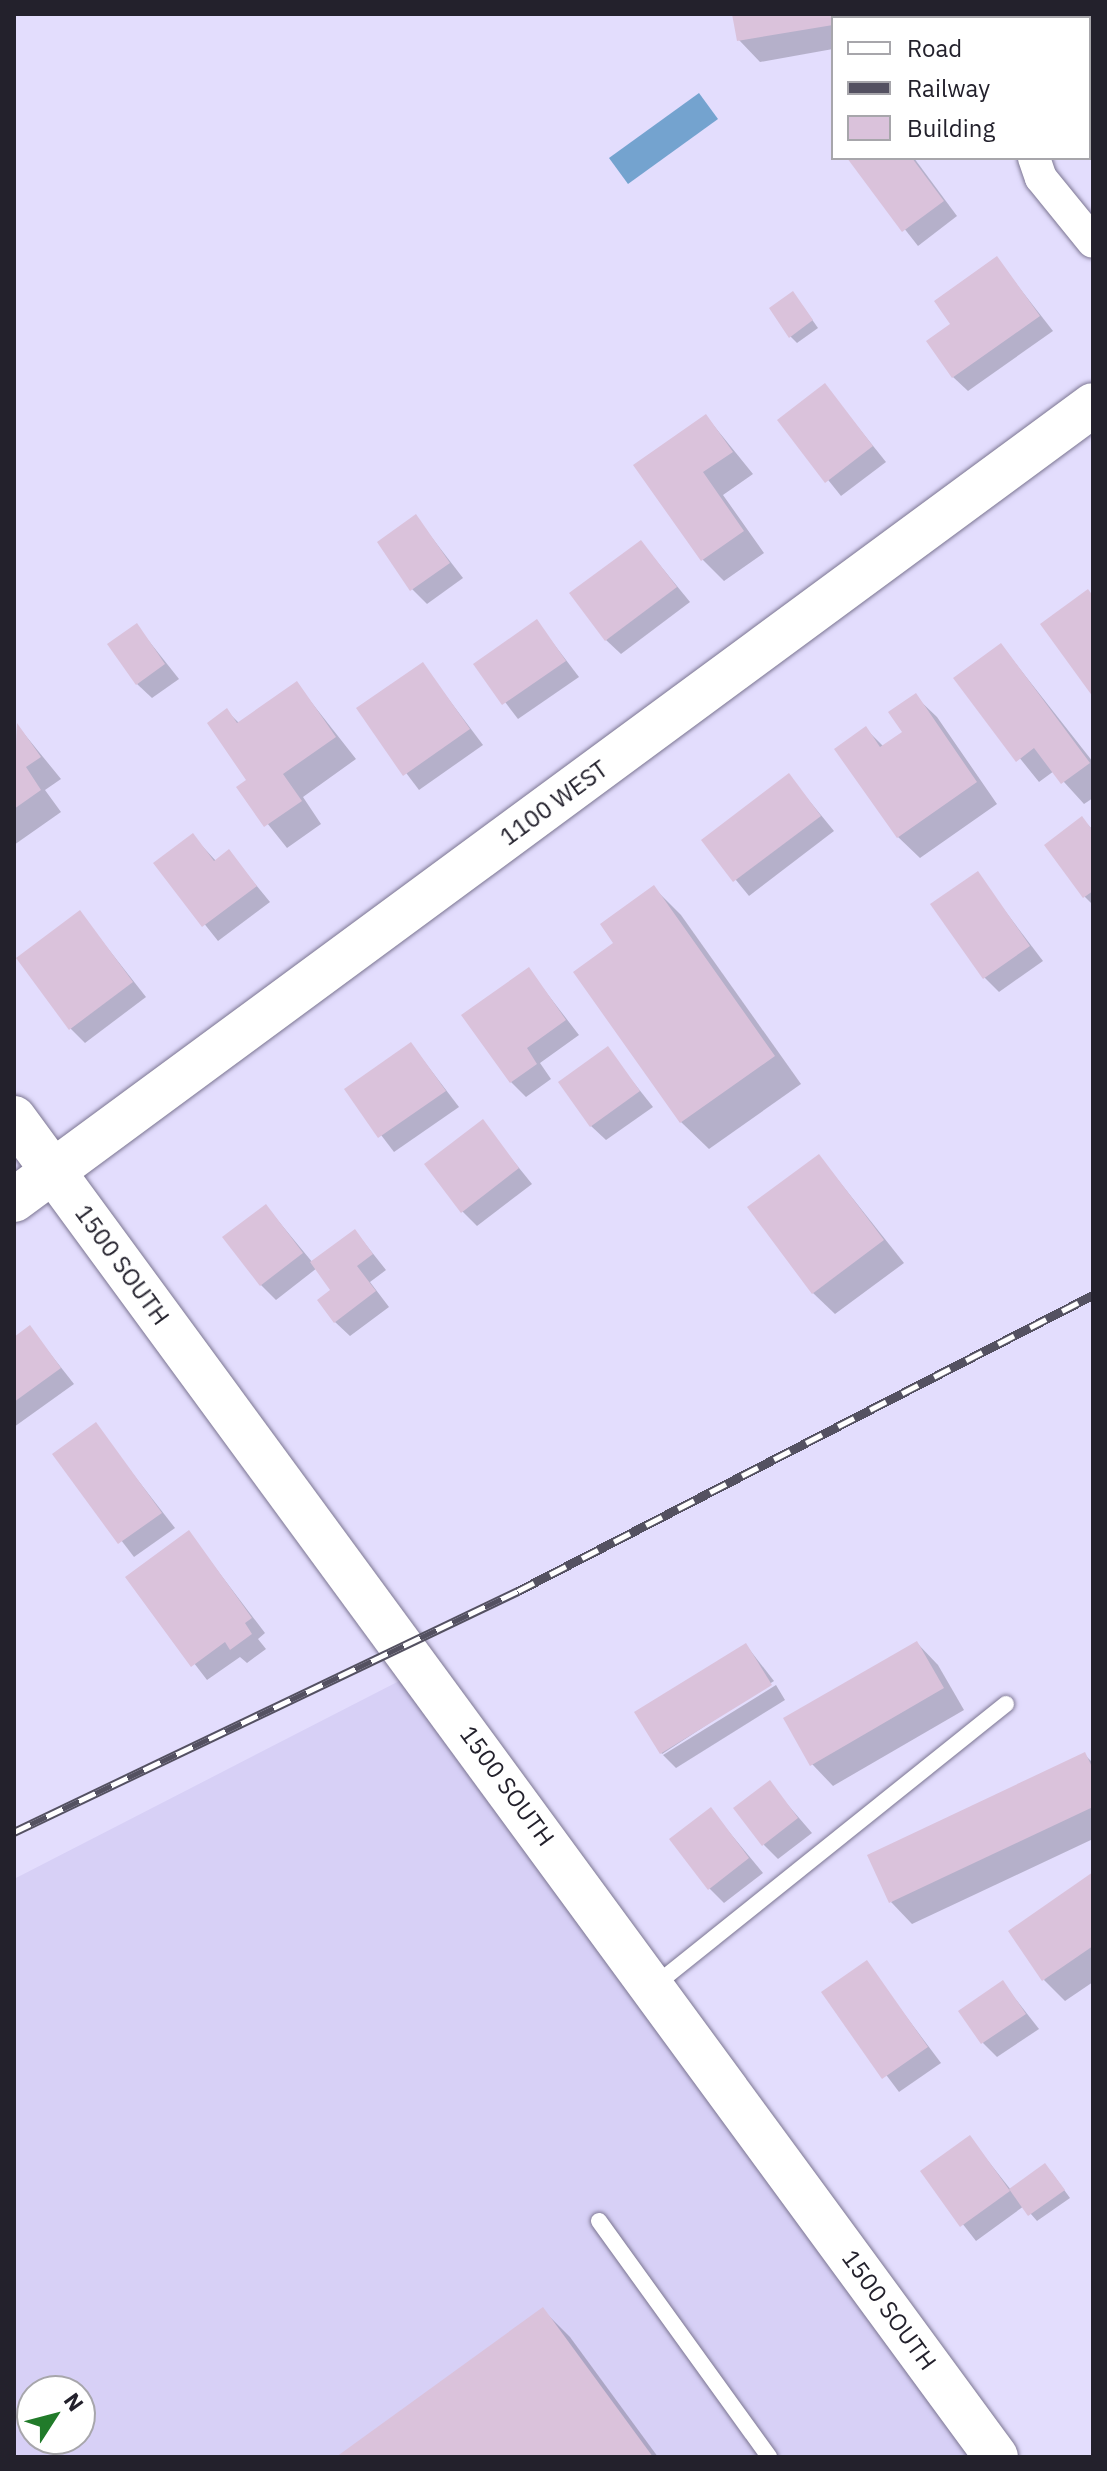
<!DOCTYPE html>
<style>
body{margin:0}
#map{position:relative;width:1107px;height:2471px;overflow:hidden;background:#e3ddfd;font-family:"IBM Plex Sans",sans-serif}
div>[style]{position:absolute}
.built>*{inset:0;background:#d7d0f6}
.water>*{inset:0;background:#74a3cf}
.shadow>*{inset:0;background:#0003}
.building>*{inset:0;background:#dac2db}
.roads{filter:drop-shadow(0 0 2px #7b7591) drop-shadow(0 0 2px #7b7591)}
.lane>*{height:16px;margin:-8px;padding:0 8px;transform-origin:8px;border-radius:8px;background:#fff}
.street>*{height:32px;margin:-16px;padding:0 16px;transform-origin:16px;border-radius:16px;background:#fff}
.secondary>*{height:44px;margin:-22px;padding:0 22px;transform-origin:22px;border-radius:22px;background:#fff}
.rail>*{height:9px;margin-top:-4.5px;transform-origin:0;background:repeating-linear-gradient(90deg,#fff 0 18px,#545161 0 36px);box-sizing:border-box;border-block:2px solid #545161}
span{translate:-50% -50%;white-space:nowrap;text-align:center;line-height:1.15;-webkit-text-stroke:6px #fff;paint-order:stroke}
.street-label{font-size:24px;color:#23212c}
.frame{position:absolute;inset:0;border:16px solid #23212c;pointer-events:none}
.legend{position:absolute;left:831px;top:16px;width:260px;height:144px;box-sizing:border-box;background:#fff;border:2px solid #a7a6ab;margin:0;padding:10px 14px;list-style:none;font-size:24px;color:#23212c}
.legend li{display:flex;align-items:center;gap:16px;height:40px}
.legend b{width:40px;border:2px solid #a7a6ab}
.north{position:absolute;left:16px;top:2375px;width:80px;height:80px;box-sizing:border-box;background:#fff;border:2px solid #a7a6ab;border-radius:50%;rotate:54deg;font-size:22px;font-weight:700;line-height:32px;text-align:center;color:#23212c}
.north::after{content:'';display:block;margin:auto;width:28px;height:36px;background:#217b2a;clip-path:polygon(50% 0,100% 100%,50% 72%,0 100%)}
</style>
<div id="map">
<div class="built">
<i style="clip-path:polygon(evenodd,405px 1678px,972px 2457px,14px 2457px,14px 1879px,405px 1678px,32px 2391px,80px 2391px,80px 2439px,32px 2439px,32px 2391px)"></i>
</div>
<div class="water">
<i style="clip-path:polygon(699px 93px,718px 119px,628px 184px,609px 158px)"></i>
</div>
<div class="shadow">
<i style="clip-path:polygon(734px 14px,889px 14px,890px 18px,833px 18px,833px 49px,760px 62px,739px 40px)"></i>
<i style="clip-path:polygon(849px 158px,914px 158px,957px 216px,918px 246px)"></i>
<i style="clip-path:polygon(997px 259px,1053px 331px,968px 391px,953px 377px,952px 325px)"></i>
<i style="clip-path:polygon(799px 301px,818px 328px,797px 343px,790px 336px)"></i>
<i style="clip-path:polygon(825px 386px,886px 462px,841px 496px,780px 420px)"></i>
<i style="clip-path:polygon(706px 416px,753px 474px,723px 495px,764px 553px,724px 581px,703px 560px,636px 466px)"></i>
<i style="clip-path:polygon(416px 517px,463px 578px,427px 604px,412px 589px)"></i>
<i style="clip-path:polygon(641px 542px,690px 602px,621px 654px,606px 640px)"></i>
<i style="clip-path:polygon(537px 622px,579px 677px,518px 719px,476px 664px)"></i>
<i style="clip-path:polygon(137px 626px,179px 679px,152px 698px,137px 684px)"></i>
<i style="clip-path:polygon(1001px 645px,1093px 762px,1093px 798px,1084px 804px,1054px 771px,1039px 782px,956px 679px)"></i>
<i style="clip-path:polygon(423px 665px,483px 745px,419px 790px,358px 709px)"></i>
<i style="clip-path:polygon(297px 684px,356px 759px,303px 797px,321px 824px,287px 848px,239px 788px,249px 781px,227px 711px,240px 724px)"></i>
<i style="clip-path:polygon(915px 696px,937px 717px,997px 804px,920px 858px,898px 837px,866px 729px,884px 747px,905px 733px)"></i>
<i style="clip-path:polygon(17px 725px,61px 779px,45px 790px,61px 812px,14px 845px)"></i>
<i style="clip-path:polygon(789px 776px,834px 831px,749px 896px,704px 841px)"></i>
<i style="clip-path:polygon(1082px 819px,1093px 830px,1093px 905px,1085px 897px)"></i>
<i style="clip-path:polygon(193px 836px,216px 861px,229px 852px,270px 902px,218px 941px,156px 863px)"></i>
<i style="clip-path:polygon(977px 874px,1043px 961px,999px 992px,984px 977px)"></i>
<i style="clip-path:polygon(654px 888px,681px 915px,801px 1084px,709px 1149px,681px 1122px)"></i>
<i style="clip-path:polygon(80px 913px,146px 997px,85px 1043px,70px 1028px)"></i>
<i style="clip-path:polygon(529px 970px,579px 1035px,540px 1063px,551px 1079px,526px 1097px,511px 1082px)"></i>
<i style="clip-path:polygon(411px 1044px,459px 1107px,394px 1152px,346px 1089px)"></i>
<i style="clip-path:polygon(607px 1049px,653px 1107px,606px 1140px,591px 1126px)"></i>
<i style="clip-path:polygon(482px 1122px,532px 1184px,477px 1226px,462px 1211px)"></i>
<i style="clip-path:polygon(819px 1156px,904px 1263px,835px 1314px,813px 1293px)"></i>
<i style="clip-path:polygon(266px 1206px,313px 1263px,355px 1231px,386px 1270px,370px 1282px,389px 1307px,350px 1336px,335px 1322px,333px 1290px,317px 1268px,276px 1300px,261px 1285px)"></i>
<i style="clip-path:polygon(30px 1328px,74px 1384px,14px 1427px,14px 1339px)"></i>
<i style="clip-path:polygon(95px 1425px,175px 1528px,134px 1557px,55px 1454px)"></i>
<i style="clip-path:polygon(189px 1533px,265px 1633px,258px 1639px,266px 1649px,247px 1663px,240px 1657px,207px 1680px,128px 1577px)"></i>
<i style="clip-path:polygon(917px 1643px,938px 1665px,964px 1710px,833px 1786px,812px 1764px)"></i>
<i style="clip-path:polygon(746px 1645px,774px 1681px,662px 1754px,637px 1713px)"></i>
<i style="clip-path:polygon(776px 1685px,785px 1700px,676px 1768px,663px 1755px)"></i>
<i style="clip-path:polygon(1085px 1755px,1093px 1763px,1093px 1839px,912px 1924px,891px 1902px)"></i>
<i style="clip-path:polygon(769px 1783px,812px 1833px,778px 1859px,764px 1845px)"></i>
<i style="clip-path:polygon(711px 1810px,763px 1873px,724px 1903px,709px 1888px)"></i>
<i style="clip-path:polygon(1093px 1874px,1093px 1982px,1065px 2001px,1044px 1980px)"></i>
<i style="clip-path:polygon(866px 1963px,941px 2063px,899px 2092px,824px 1992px)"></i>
<i style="clip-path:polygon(1003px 1983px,1039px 2029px,997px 2057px,983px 2043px)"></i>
<i style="clip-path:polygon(970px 2138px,1011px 2190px,1052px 2173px,1070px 2198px,1037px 2221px,1024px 2206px,976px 2241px,922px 2172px)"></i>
<i style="clip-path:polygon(542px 2309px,570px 2337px,658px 2457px,339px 2457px)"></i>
</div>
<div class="building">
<i style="clip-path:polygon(732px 14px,873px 14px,873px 18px,833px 18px,833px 25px,737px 41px)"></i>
<i style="clip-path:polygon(847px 158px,912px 158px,944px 201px,902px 232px)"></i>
<i style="clip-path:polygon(997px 256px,1040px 316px,952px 378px,926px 341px,950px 324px,934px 301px)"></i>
<i style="clip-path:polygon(793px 291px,813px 320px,789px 338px,769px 308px)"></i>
<i style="clip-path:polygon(825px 383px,873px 446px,825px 483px,777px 420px)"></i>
<i style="clip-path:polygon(706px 414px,733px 452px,703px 472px,744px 531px,701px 561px,633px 465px)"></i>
<i style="clip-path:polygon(416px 514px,450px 563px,410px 591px,377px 542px)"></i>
<i style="clip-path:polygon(641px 540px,677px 587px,605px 641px,569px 593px)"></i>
<i style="clip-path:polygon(1088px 589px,1093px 596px,1093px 697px,1040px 624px)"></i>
<i style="clip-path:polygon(537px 619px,566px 661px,502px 705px,473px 664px)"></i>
<i style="clip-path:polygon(137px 623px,165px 664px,136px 685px,107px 644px)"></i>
<i style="clip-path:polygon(1001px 643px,1090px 763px,1061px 784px,1034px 748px,1016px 762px,953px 678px)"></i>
<i style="clip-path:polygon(423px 662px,470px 729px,403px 776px,356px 708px)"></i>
<i style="clip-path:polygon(297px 681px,336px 737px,283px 774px,302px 801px,264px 827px,236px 787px,246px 780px,207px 723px,227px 708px,237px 723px)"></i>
<i style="clip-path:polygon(916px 693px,977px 782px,897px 838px,834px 749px,866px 726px,880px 747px,902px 732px,888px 712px)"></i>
<i style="clip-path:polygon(17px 723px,41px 757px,26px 767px,41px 790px,14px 809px)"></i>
<i style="clip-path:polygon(789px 773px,821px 816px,733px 882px,701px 840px)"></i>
<i style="clip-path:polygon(1082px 816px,1093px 831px,1093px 891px,1083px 898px,1044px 845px)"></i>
<i style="clip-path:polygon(193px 833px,214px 861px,229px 849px,257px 886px,202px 927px,153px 863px)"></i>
<i style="clip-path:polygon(978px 871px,1030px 946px,983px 979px,930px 904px)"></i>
<i style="clip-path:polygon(654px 885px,775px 1056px,680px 1123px,573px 972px,613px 943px,600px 924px)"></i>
<i style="clip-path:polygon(80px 910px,133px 982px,69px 1030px,16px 958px)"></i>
<i style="clip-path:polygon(529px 967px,566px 1020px,527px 1048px,537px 1064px,510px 1083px,461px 1015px)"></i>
<i style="clip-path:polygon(411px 1042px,446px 1091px,378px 1138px,344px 1089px)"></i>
<i style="clip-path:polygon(608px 1046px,640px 1091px,590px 1127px,558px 1082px)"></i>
<i style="clip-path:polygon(483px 1119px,519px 1168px,461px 1213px,424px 1164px)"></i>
<i style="clip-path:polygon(819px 1154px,884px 1240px,812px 1294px,747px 1207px)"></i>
<i style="clip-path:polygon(266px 1204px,303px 1253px,260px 1286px,222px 1237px)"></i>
<i style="clip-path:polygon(355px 1229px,373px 1254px,357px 1266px,376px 1291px,334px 1323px,317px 1300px,330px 1290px,310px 1262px)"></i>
<i style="clip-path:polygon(30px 1325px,61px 1368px,14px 1402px,14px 1337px)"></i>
<i style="clip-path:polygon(96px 1422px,162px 1513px,118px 1544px,52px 1454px)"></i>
<i style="clip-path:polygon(189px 1530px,252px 1618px,245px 1623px,252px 1634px,230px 1650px,225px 1642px,191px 1667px,125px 1577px)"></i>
<i style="clip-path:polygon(917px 1641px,944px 1688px,810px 1766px,783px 1718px)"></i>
<i style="clip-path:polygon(746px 1643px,772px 1685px,660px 1754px,634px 1712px)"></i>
<i style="clip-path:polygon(1085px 1752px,1093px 1769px,1093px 1807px,889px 1903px,867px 1855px)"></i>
<i style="clip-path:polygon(770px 1780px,798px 1818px,762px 1846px,733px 1808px)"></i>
<i style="clip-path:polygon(711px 1807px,749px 1858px,708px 1890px,669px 1839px)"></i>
<i style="clip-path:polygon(1093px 1872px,1093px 1946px,1042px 1981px,1008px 1931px)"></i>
<i style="clip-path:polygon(867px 1960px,928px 2047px,882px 2079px,821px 1992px)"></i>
<i style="clip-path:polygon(1003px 1980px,1026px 2014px,981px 2044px,958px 2011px)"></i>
<i style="clip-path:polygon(970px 2135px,1010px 2191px,960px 2227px,920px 2171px)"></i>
<i style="clip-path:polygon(1045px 2163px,1065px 2190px,1028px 2216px,1009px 2189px)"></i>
<i style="clip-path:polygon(543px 2307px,653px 2457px,336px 2457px)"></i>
</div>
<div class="roads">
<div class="lane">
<i style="left:654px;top:1986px;width:451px;rotate:-38.7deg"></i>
<i style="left:599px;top:2221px;width:291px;rotate:54.2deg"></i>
</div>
<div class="street">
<i style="left:978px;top:14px;width:4px;rotate:63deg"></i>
<i style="left:1034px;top:158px;width:21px;rotate:71deg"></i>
<i style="left:1041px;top:178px;width:82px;rotate:50.9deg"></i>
</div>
<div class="secondary">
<i style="left:14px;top:1118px;width:1660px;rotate:53.74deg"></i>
<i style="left:14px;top:1200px;width:1340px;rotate:-36.38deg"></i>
</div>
</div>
<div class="rail">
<i style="left:14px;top:1832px;width:559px;rotate:-25.56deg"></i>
<i style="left:518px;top:1591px;width:647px;rotate:-27.24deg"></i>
</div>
<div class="street-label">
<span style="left:554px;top:803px;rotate:-36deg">1100 WEST</span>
<span style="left:122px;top:1265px;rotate:54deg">1500 SOUTH</span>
<span style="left:507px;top:1786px;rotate:54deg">1500 SOUTH</span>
<span style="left:889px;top:2310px;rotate:54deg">1500 SOUTH</span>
</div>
<div class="frame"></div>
<ul class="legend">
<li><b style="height:10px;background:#fff"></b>Road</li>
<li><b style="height:10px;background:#545161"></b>Railway</li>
<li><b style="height:22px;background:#dac2db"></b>Building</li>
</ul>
<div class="north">N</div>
</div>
